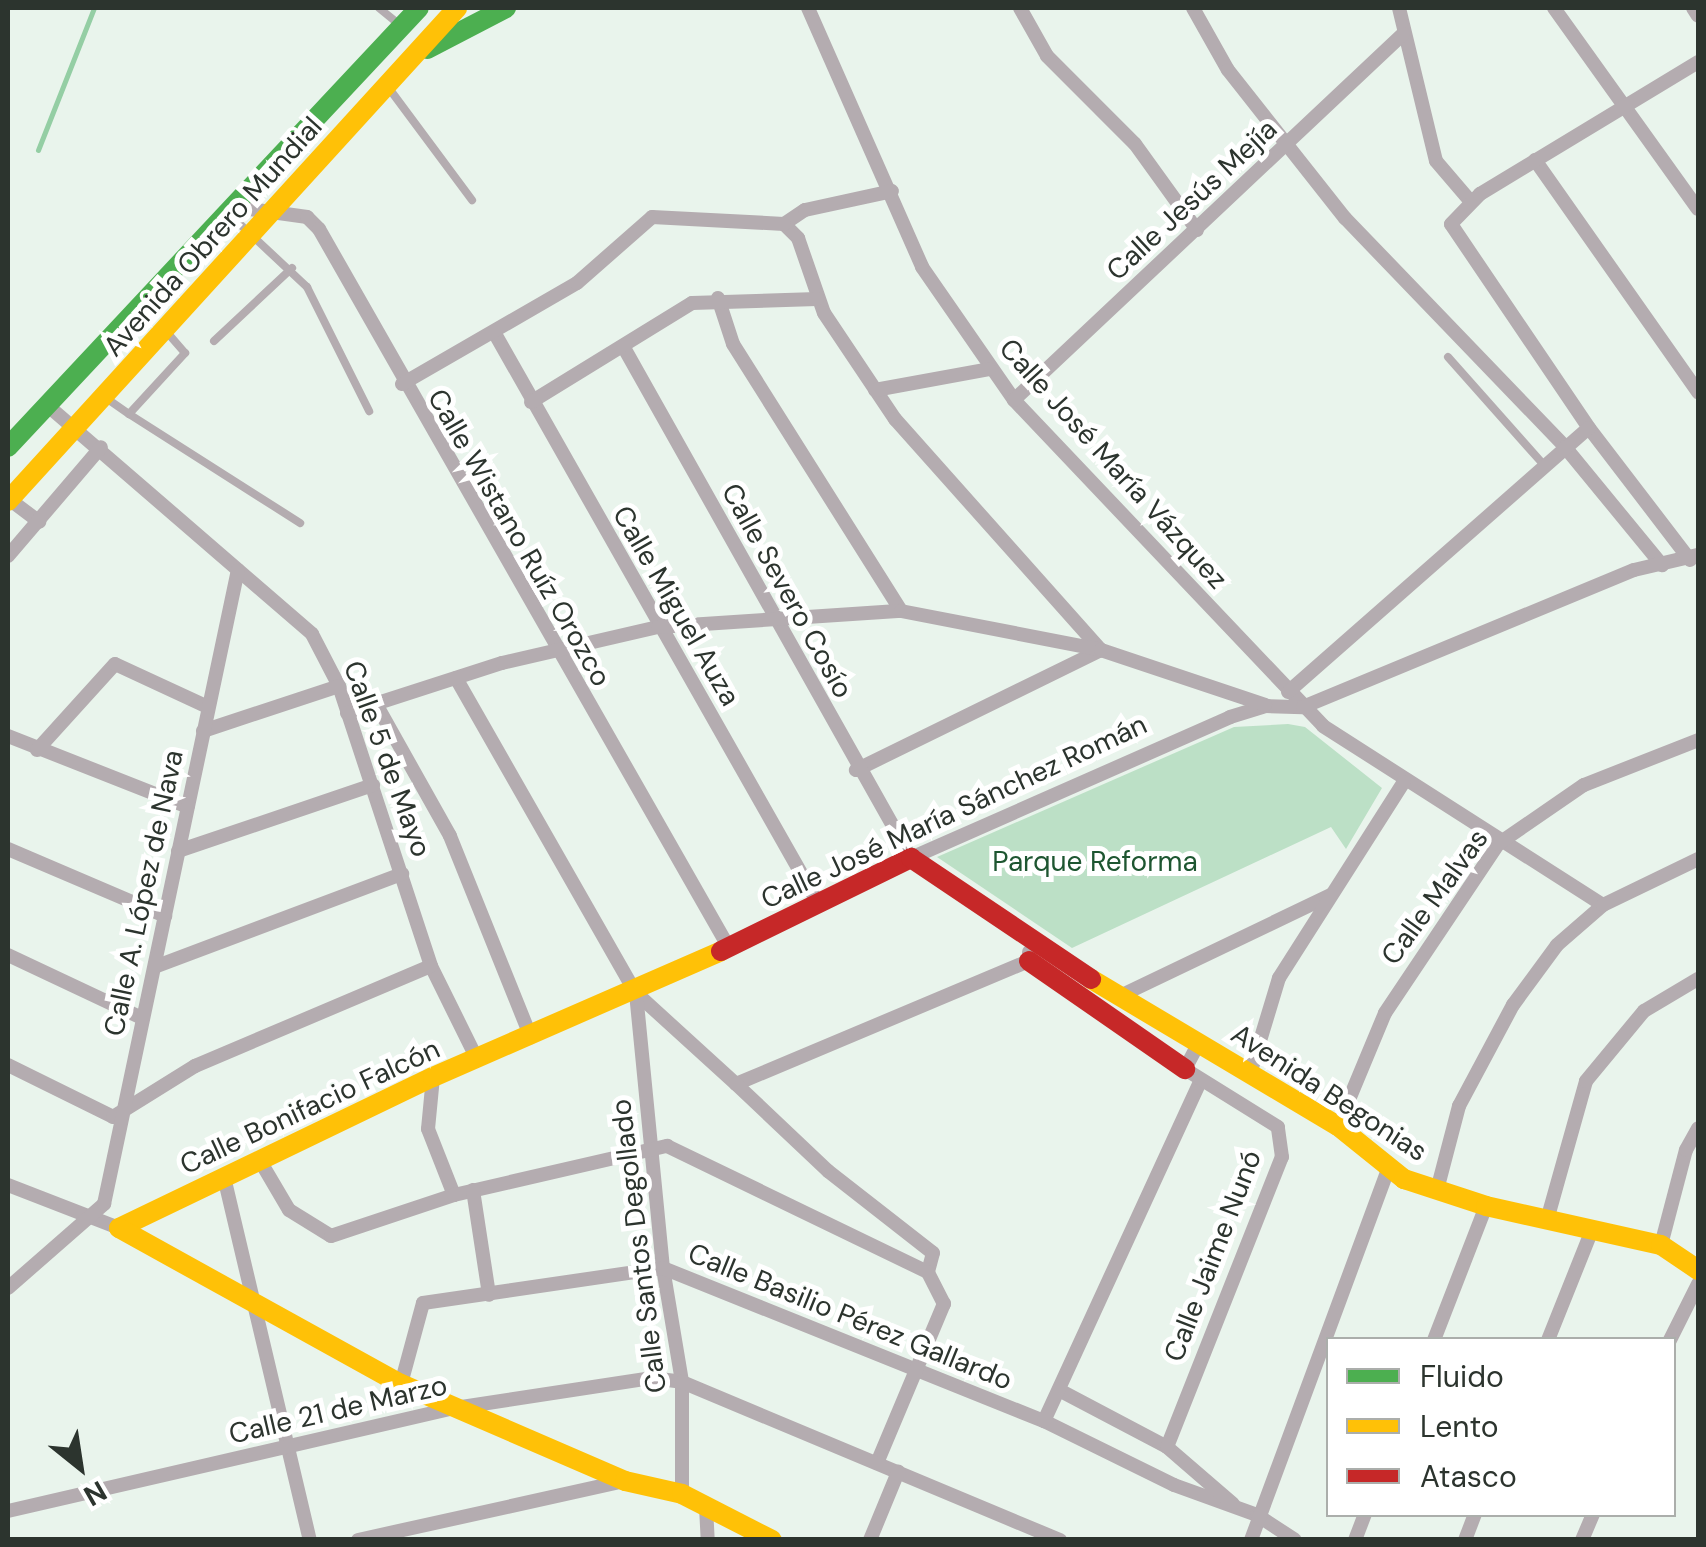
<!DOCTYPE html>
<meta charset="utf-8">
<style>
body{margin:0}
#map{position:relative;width:1706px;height:1547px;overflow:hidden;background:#e9f4ec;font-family:"DM Sans",sans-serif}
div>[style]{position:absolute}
.green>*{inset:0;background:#bce0c6}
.stream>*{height:5px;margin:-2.5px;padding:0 2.5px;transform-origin:2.5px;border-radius:2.5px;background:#94cea4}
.lane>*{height:8px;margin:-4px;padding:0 4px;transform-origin:4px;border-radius:4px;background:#b4acb0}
.street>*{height:14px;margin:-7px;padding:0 7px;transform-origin:7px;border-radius:7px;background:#b4acb0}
.fast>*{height:20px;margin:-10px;padding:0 10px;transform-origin:10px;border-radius:10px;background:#4caf50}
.slow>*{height:20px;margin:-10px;padding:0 10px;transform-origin:10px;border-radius:10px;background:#ffc107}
.jam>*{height:20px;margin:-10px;padding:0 10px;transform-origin:10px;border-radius:10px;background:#c62828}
span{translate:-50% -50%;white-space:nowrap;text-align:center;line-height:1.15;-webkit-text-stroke:10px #fff;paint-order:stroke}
.street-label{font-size:28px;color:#2c342e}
.park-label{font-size:28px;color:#1e5631}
.frame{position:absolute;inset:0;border:10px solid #2c342e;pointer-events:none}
.legend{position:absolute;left:1326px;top:1337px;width:350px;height:180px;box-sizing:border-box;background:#fff;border:2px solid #abaeab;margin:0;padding:12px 18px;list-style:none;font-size:30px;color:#2c342e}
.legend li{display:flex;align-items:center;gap:20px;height:50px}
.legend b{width:50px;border:2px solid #abaeab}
.north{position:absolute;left:30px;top:1417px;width:100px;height:100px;-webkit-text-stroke:8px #fff;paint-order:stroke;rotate:150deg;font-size:28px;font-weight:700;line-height:40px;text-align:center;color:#2c342e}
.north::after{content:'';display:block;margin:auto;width:35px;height:45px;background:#2c342e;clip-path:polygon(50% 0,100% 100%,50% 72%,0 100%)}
</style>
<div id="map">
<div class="green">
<i style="clip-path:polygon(1288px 724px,1305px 727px,1382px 788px,1346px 849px,1331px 827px,1072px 948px,937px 857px,1234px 727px)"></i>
</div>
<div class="stream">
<i style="left:38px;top:150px;width:153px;rotate:-68.5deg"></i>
</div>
<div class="lane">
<i style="left:379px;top:8px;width:26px;rotate:39deg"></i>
<i style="left:388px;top:87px;width:141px;rotate:53.4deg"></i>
<i style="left:229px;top:214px;width:107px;rotate:43.1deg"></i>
<i style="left:307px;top:287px;width:139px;rotate:63.4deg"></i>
<i style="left:214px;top:341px;width:107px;rotate:-43.1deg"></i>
<i style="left:1448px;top:357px;width:143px;rotate:48.4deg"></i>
<i style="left:106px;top:398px;width:28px;rotate:35deg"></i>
<i style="left:129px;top:414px;width:83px;rotate:-47.4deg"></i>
<i style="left:185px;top:353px;width:28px;rotate:-131deg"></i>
<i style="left:129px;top:414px;width:203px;rotate:32.5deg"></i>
</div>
<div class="street">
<i style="left:808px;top:8px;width:283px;rotate:66.2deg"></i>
<i style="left:922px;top:267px;width:162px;rotate:55.3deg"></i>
<i style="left:1014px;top:400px;width:449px;rotate:46.5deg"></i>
<i style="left:1323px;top:726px;width:332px;rotate:32.6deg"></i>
<i style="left:1020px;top:8px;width:55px;rotate:60.6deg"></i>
<i style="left:1047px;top:56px;width:124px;rotate:45deg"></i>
<i style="left:1135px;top:144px;width:106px;rotate:54.2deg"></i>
<i style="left:1193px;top:8px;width:71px;rotate:60.6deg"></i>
<i style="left:1228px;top:70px;width:189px;rotate:51.7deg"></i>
<i style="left:1345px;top:218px;width:318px;rotate:46.1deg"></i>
<i style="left:1565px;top:447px;width:153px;rotate:50.6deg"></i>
<i style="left:1399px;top:8px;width:157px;rotate:76.4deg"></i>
<i style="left:1436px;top:161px;width:54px;rotate:49.5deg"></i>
<i style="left:1554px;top:8px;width:247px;rotate:54.4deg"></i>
<i style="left:1693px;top:8px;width:9px;rotate:58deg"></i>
<i style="left:1535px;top:160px;width:284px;rotate:54.9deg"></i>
<i style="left:235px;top:207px;width:73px;rotate:7.9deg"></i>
<i style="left:307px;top:217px;width:17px;rotate:45deg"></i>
<i style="left:319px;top:229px;width:825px;rotate:60.3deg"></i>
<i style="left:784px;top:224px;width:20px;rotate:45deg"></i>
<i style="left:798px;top:238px;width:79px;rotate:70.9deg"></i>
<i style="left:824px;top:313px;width:128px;rotate:56.2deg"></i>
<i style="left:895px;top:419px;width:310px;rotate:48.3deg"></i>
<i style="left:1101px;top:650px;width:273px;rotate:153.9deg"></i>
<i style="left:784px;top:224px;width:25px;rotate:-34deg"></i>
<i style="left:805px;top:210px;width:89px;rotate:-12.3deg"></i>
<i style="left:718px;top:298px;width:48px;rotate:71.9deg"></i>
<i style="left:733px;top:344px;width:315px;rotate:57.8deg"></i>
<i style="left:494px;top:332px;width:657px;rotate:60.43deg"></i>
<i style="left:623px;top:346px;width:587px;rotate:60.64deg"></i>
<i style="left:911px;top:858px;width:349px;rotate:-23.8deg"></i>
<i style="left:1230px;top:717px;width:38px;rotate:-17deg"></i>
<i style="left:1266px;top:706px;width:37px;rotate:2deg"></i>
<i style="left:1303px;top:707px;width:358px;rotate:-22.5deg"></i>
<i style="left:1634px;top:570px;width:66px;rotate:-13.2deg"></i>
<i style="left:402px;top:384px;width:202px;rotate:-30deg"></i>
<i style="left:577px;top:283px;width:100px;rotate:-41.3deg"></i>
<i style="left:652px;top:217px;width:132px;rotate:3deg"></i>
<i style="left:875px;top:390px;width:116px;rotate:-10.4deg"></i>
<i style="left:1014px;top:400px;width:534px;rotate:-43.26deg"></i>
<i style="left:531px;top:402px;width:189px;rotate:-31.6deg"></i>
<i style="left:692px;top:303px;width:125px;rotate:-1.8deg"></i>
<i style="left:47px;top:405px;width:350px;rotate:40.8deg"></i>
<i style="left:312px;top:634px;width:59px;rotate:62.6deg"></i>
<i style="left:339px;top:686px;width:295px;rotate:71.8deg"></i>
<i style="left:431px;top:966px;width:104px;rotate:63.7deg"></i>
<i style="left:9px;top:499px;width:38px;rotate:37deg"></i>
<i style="left:8px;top:556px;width:143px;rotate:-49.5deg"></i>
<i style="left:1690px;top:560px;width:166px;rotate:-127.4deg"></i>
<i style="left:1589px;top:428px;width:246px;rotate:-124.1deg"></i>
<i style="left:1451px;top:224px;width:42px;rotate:-46deg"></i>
<i style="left:1480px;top:194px;width:255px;rotate:-31.2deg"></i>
<i style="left:456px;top:678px;width:363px;rotate:60.3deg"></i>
<i style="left:636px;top:993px;width:135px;rotate:42.3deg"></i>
<i style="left:736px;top:1084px;width:318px;rotate:-22.8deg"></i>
<i style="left:1029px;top:961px;width:9px;rotate:-90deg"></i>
<i style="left:1288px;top:692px;width:400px;rotate:-41.3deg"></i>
<i style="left:376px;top:704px;width:151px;rotate:60.7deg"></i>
<i style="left:450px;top:836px;width:217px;rotate:68.1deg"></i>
<i style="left:347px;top:713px;width:163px;rotate:-17.9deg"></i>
<i style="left:502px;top:663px;width:160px;rotate:-13deg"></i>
<i style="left:658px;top:627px;width:244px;rotate:-3.8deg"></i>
<i style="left:901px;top:611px;width:204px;rotate:11deg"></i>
<i style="left:1101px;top:650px;width:173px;rotate:18.5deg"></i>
<i style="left:203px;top:731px;width:143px;rotate:-18.3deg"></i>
<i style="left:8px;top:736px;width:193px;rotate:21.5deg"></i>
<i style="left:37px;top:750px;width:116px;rotate:-47.8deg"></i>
<i style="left:115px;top:664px;width:102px;rotate:24.8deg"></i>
<i style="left:8px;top:849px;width:171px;rotate:23.1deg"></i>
<i style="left:178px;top:851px;width:206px;rotate:-18.7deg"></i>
<i style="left:8px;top:955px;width:148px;rotate:25.2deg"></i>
<i style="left:157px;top:966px;width:262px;rotate:-20.6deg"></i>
<i style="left:636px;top:993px;width:276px;rotate:84.4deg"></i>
<i style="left:663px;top:1268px;width:116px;rotate:80.5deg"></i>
<i style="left:682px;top:1382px;width:112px;rotate:90deg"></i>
<i style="left:1120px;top:996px;width:234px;rotate:-25.6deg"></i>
<i style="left:8px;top:1065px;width:117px;rotate:26.3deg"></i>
<i style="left:113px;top:1117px;width:97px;rotate:-31.9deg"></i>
<i style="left:195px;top:1066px;width:256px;rotate:-23deg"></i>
<i style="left:1250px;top:1074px;width:100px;rotate:-73.2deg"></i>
<i style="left:1279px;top:978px;width:232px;rotate:-57.5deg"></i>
<i style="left:433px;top:1077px;width:52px;rotate:95.5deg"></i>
<i style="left:428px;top:1129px;width:71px;rotate:68.5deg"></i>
<i style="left:736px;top:1084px;width:127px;rotate:43.4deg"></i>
<i style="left:828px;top:1171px;width:133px;rotate:38deg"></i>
<i style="left:933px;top:1253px;width:20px;rotate:105deg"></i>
<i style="left:1338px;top:1126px;width:122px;rotate:-67.4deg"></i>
<i style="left:1385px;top:1013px;width:203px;rotate:-56.2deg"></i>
<i style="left:1498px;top:844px;width:104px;rotate:-34.5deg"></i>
<i style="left:1584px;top:785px;width:123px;rotate:-21.5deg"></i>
<i style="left:259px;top:1159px;width:59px;rotate:59.5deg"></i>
<i style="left:289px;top:1210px;width:49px;rotate:31.8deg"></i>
<i style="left:331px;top:1236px;width:130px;rotate:-18.4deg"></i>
<i style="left:454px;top:1195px;width:219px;rotate:-13deg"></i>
<i style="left:667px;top:1146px;width:290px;rotate:25.8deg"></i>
<i style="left:224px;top:1177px;width:373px;rotate:76.7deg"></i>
<i style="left:8px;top:1185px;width:119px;rotate:21.2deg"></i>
<i style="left:473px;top:1190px;width:106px;rotate:81.3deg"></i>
<i style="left:1437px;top:1190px;width:87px;rotate:-75.3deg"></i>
<i style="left:1459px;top:1106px;width:115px;rotate:-61.9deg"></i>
<i style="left:1513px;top:1005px;width:74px;rotate:-53.7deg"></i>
<i style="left:1557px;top:945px;width:61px;rotate:-41deg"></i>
<i style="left:1603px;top:905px;width:106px;rotate:-25.8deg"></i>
<i style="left:1547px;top:1220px;width:144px;rotate:-74.3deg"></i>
<i style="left:1586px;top:1081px;width:91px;rotate:-50.4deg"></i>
<i style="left:1644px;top:1011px;width:63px;rotate:-30.7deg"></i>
<i style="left:1661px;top:1245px;width:98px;rotate:-75.3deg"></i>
<i style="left:1686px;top:1150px;width:25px;rotate:-61deg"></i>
<i style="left:8px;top:1288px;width:128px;rotate:-41.2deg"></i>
<i style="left:104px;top:1204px;width:648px;rotate:-78.07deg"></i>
<i style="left:1434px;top:1340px;width:144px;rotate:-68.8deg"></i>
<i style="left:1548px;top:1340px;width:118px;rotate:-68.2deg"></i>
<i style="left:1670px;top:1340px;width:63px;rotate:-63.4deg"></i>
<i style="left:401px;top:1384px;width:84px;rotate:-74.8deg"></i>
<i style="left:423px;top:1303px;width:243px;rotate:-8.3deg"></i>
<i style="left:663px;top:1268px;width:411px;rotate:21.9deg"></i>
<i style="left:1044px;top:1421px;width:145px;rotate:26.2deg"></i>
<i style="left:1174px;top:1485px;width:88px;rotate:19.9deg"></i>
<i style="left:1257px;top:1515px;width:45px;rotate:33.3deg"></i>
<i style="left:1059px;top:1390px;width:122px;rotate:27.8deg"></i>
<i style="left:1167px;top:1447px;width:87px;rotate:40.8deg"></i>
<i style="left:1044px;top:1421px;width:375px;rotate:-65.3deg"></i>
<i style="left:1167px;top:1447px;width:312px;rotate:-68.4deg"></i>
<i style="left:1282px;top:1157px;width:30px;rotate:-98deg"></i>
<i style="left:1278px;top:1127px;width:110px;rotate:-148.1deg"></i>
<i style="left:1185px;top:1069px;width:30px;rotate:-62deg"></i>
<i style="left:877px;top:1463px;width:173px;rotate:-67.2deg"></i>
<i style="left:944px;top:1304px;width:36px;rotate:-117deg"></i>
<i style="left:706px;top:1507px;width:33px;rotate:87deg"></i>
<i style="left:8px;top:1511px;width:459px;rotate:-13deg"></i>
<i style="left:455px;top:1408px;width:198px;rotate:-8.7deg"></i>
<i style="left:651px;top:1378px;width:31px;rotate:7deg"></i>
<i style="left:682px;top:1382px;width:410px;rotate:22.7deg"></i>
<i style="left:358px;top:1540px;width:273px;rotate:-12.5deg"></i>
<i style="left:870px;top:1540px;width:74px;rotate:-67.6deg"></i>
<i style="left:1251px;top:1540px;width:395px;rotate:-69.7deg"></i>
<i style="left:1355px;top:1540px;width:28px;rotate:-69deg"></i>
<i style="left:1465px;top:1540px;width:28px;rotate:-69deg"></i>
<i style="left:1582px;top:1540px;width:28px;rotate:-67deg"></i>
</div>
<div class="fast">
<i style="left:427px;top:49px;width:89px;rotate:-27.4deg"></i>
<i style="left:8px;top:447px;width:601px;rotate:-46.89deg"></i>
</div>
<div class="slow">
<i style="left:8px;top:501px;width:667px;rotate:-47.67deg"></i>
<i style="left:1091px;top:979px;width:287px;rotate:30.8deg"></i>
<i style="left:1338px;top:1126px;width:85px;rotate:38.8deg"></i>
<i style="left:1404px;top:1179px;width:86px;rotate:18.2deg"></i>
<i style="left:1486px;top:1206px;width:179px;rotate:12.6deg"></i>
<i style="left:1661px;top:1245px;width:45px;rotate:34deg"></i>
<i style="left:119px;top:1228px;width:348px;rotate:-25.7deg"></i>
<i style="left:433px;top:1077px;width:314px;rotate:-23.6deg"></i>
<i style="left:119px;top:1228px;width:322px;rotate:29deg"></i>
<i style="left:401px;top:1384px;width:244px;rotate:23.4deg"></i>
<i style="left:625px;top:1481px;width:58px;rotate:12.8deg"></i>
<i style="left:682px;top:1494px;width:101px;rotate:27.1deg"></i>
</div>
<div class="jam">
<i style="left:721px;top:951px;width:212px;rotate:-26.1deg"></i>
<i style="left:911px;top:858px;width:217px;rotate:33.9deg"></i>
<i style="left:1029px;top:961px;width:190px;rotate:34.7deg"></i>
</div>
<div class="street-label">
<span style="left:1192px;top:200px;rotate:-43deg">Calle Jesús Mejía</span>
<span style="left:213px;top:237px;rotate:-48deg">Avenida Obrero Mundial</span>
<span style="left:1113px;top:464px;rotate:48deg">Calle José María Vázquez</span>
<span style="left:519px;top:538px;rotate:60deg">Calle Wistano Ruíz Orozco</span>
<span style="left:787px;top:591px;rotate:61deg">Calle Severo Cosío</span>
<span style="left:676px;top:606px;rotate:60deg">Calle Miguel Auza</span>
<span style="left:387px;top:759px;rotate:70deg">Calle 5 de Mayo</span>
<span style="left:954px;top:812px;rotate:-25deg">Calle José María Sánchez Román</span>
<span style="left:144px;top:893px;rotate:-78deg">Calle A. López de Nava</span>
<span style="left:1435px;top:897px;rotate:-54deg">Calle Malvas</span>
<span style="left:1329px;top:1093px;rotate:33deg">Avenida Begonias</span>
<span style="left:310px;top:1107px;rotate:-25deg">Calle Bonifacio Falcón</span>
<span style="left:639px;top:1246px;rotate:-97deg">Calle Santos Degollado</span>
<span style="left:1213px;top:1256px;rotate:-69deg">Calle Jaime Nunó</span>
<span style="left:850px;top:1317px;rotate:22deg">Calle Basilio Pérez Gallardo</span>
<span style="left:338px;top:1410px;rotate:-13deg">Calle 21 de Marzo</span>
</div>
<div class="park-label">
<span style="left:1095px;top:862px">Parque Reforma</span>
</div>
<div class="frame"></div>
<ul class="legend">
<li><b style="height:12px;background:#4caf50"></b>Fluido</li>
<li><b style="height:12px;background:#ffc107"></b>Lento</li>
<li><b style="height:12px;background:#c62828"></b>Atasco</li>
</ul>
<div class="north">N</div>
</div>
